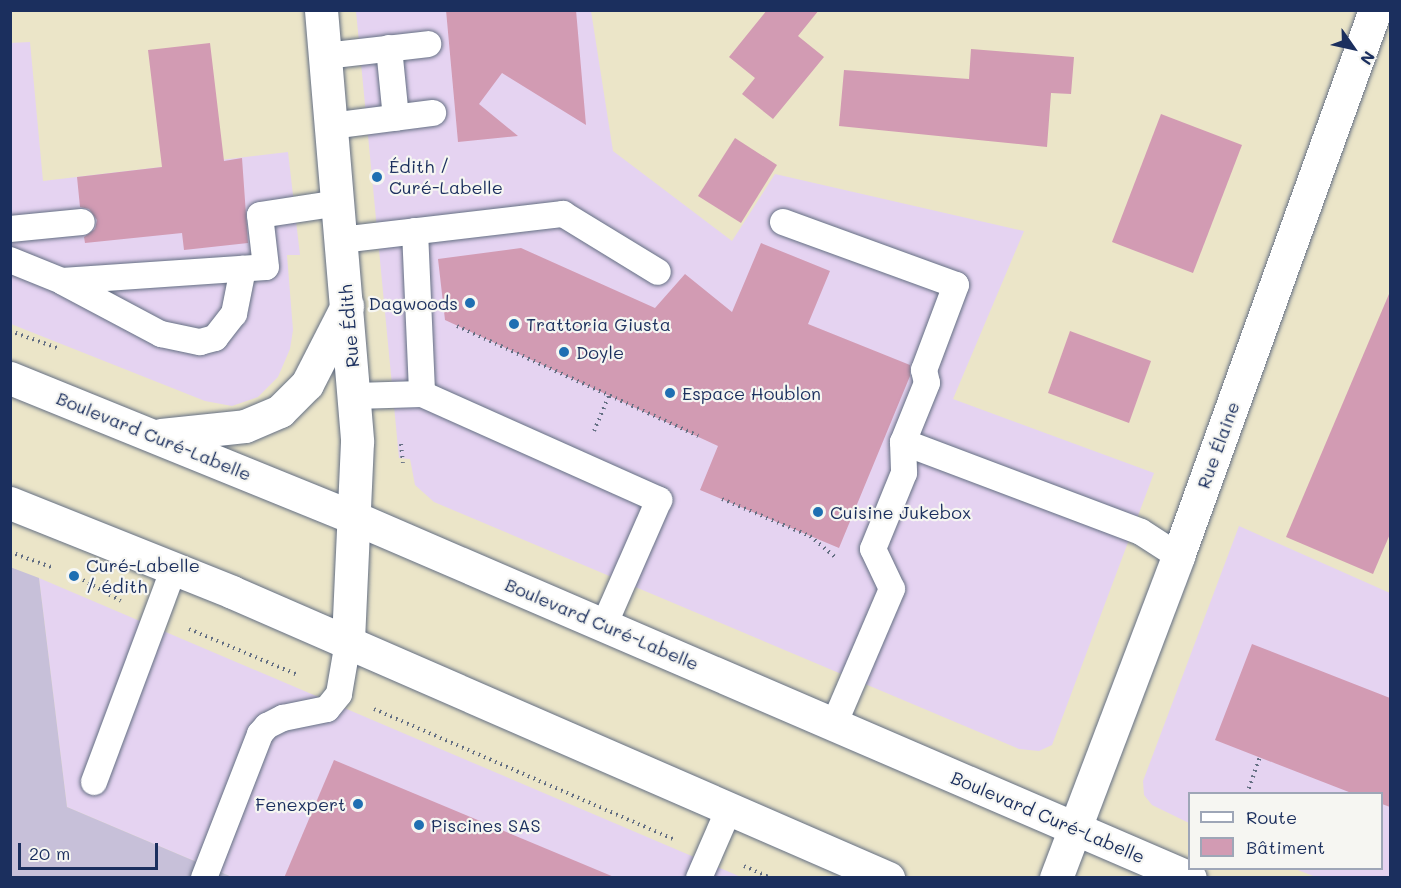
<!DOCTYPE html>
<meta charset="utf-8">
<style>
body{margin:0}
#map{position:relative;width:1401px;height:888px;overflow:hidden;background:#ebe5c8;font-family:Mali,sans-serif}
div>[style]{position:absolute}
.built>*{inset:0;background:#e5d3f1}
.industrial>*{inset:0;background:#c7c0d9}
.building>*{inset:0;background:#d29bb3}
.path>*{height:4px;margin-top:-2px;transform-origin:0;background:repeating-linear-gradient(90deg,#646f83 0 1.5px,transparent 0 6px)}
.roads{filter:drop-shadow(0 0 2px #646f83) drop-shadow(0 0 2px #646f83)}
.service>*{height:26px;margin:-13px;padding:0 13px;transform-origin:13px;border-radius:13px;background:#fff}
.minor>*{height:33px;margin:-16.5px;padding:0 16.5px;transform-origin:16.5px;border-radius:16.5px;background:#fff}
.primary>*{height:33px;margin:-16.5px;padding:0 16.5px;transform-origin:16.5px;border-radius:16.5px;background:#fff}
.dots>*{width:16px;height:16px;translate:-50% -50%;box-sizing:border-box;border:3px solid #f6f6f2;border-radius:50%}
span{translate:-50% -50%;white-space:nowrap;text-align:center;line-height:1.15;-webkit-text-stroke:4.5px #f6f6f2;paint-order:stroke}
.poi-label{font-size:18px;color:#1b2f5e}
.left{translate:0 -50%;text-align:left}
.right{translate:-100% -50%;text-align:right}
.street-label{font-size:18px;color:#1b2f5e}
.frame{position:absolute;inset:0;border:12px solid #1b2f5e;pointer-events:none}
.legend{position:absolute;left:1188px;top:792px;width:195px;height:78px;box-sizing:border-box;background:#f6f6f2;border:2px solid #9ea6b7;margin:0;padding:8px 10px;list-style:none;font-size:18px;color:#1b2f5e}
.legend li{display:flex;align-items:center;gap:12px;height:30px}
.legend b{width:30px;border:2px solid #9ea6b7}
.north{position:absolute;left:1323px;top:18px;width:60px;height:60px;-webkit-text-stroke:4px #f6f6f2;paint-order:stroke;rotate:124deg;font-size:16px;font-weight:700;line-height:24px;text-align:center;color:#1b2f5e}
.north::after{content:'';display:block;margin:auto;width:21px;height:27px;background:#1b2f5e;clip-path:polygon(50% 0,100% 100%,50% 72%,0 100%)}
.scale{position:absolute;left:18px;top:843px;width:140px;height:27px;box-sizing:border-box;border:3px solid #1b2f5e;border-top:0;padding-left:8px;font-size:18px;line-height:21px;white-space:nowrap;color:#1b2f5e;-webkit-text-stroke:4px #f6f6f2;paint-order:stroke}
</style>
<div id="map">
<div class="built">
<i style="clip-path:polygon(356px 11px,591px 11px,613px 151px,732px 241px,775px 174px,1024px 231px,953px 399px,1154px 473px,1052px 745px,1039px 751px,1019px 749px,434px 502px,415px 485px,410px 459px,399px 458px)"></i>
<i style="clip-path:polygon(30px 42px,43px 181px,288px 152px,300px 255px,287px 255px,293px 330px,290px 349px,278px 377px,258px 397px,232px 406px,205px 401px,11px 324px,10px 43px)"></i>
<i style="clip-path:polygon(1239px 526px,1390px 593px,1390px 877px,1316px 877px,1295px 869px,1382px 868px,1382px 794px,1190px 794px,1189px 823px,1152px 805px,1144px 795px,1143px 781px)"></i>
<i style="clip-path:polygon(39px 578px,741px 877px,232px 877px,67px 807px)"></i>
</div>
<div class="industrial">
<i style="clip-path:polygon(10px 567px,39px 578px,67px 807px,232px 877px,11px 877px)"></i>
</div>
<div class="building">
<i style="clip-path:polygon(446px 10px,576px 10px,586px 125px,502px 73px,479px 104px,518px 136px,458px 142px)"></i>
<i style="clip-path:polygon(767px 10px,819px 10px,798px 36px,824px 57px,773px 119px,742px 94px,755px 78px,729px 57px)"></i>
<i style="clip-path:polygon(210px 43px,224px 161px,242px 158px,248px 243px,184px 250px,182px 233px,85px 243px,84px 237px,95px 229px,97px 220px,89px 209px,80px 207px,77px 177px,162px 167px,148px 50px)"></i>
<i style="clip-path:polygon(971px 49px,1074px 57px,1071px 94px,1051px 93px,1047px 147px,839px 126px,844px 70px,969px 79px)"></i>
<i style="clip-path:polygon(1161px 114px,1242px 145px,1193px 273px,1112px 242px)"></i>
<i style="clip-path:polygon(735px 138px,777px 165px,741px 223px,698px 196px)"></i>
<i style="clip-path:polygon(761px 243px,830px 271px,808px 324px,910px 365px,910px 376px,839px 548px,700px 490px,718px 446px,445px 320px,438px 259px,521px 248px,655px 308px,685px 274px,732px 312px)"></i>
<i style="clip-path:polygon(1389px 294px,1390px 534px,1373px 574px,1286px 537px)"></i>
<i style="clip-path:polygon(1070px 331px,1151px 361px,1129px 423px,1048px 393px)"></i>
<i style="clip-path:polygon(1252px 644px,1390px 698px,1390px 807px,1382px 804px,1382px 794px,1354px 794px,1215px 740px)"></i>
<i style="clip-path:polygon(334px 760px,614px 877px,614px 878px,284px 878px)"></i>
</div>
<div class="path">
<i style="left:457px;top:326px;width:265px;rotate:24.5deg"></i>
<i style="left:10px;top:331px;width:53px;rotate:19.8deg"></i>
<i style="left:594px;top:431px;width:38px;rotate:-67deg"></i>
<i style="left:401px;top:444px;width:19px;rotate:84deg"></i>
<i style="left:722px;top:499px;width:95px;rotate:22.8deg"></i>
<i style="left:810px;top:536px;width:35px;rotate:40deg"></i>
<i style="left:10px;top:552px;width:44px;rotate:20.1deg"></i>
<i style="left:83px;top:580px;width:43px;rotate:28.9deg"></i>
<i style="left:189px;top:629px;width:118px;rotate:22.9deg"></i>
<i style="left:374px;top:709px;width:328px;rotate:23.5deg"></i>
<i style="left:1247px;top:794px;width:39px;rotate:-71deg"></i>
<i style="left:744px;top:866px;width:30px;rotate:24deg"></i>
</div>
<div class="roads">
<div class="service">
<i style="left:389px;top:48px;width:70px;rotate:84.3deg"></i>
<i style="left:325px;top:56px;width:104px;rotate:-6.6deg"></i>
<i style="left:331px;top:126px;width:103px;rotate:-7.3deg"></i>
<i style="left:783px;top:222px;width:184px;rotate:20deg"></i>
<i style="left:956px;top:285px;width:91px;rotate:110.6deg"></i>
<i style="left:924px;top:370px;width:13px;rotate:77deg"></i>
<i style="left:927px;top:383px;width:64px;rotate:112.1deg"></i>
<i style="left:903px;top:442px;width:31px;rotate:88deg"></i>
<i style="left:904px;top:473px;width:82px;rotate:112.2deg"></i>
<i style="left:873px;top:549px;width:44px;rotate:64.6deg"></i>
<i style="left:892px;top:589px;width:147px;rotate:113.2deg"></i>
<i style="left:10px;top:229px;width:72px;rotate:-5.6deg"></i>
<i style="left:415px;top:231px;width:163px;rotate:87.5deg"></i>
<i style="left:341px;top:240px;width:224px;rotate:-6.7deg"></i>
<i style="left:563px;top:214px;width:111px;rotate:31.4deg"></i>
<i style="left:10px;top:260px;width:56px;rotate:22deg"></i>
<i style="left:62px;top:281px;width:204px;rotate:-3.9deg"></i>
<i style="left:266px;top:267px;width:52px;rotate:-96.6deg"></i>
<i style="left:260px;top:215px;width:79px;rotate:-8.7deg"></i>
<i style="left:63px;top:282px;width:111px;rotate:28deg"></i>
<i style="left:161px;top:334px;width:40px;rotate:12deg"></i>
<i style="left:200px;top:342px;width:16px;rotate:-15deg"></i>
<i style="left:215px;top:338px;width:31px;rotate:-52deg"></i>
<i style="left:234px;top:314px;width:46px;rotate:-78.7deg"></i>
<i style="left:355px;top:396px;width:67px;rotate:-1.7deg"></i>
<i style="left:422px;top:394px;width:260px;rotate:24.1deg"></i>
<i style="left:659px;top:500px;width:137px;rotate:113.7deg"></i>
<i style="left:903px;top:442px;width:254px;rotate:20.7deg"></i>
<i style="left:1141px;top:532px;width:44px;rotate:33deg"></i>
<i style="left:94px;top:782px;width:228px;rotate:-69.5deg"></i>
<i style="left:204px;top:878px;width:155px;rotate:-68.7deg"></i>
<i style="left:260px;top:734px;width:11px;rotate:-49deg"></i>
<i style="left:267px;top:726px;width:18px;rotate:-27deg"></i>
<i style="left:283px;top:718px;width:45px;rotate:-11.6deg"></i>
<i style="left:327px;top:709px;width:19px;rotate:-51deg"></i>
<i style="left:339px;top:694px;width:53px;rotate:-80.2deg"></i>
<i style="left:699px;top:878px;width:75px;rotate:-66.5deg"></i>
</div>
<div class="minor">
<i style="left:321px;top:10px;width:433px;rotate:85.2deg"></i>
<i style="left:357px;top:442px;width:200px;rotate:92.6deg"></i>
<i style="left:1056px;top:878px;width:344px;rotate:-69.2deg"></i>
<i style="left:1178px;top:556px;width:580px;rotate:-70.16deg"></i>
</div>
<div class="primary">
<i style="left:10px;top:378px;width:372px;rotate:22.1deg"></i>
<i style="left:355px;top:518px;width:909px;rotate:23.32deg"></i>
<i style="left:161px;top:435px;width:84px;rotate:-6.1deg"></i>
<i style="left:245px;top:426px;width:38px;rotate:-23deg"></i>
<i style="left:280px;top:411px;width:38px;rotate:-45deg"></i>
<i style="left:307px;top:384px;width:88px;rotate:-62.9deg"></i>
<i style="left:10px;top:503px;width:239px;rotate:21.8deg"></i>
<i style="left:232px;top:592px;width:716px;rotate:23.56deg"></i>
</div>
</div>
<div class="dots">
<i style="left:377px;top:177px;background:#1f6fb2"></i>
<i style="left:470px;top:303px;background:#1f6fb2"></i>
<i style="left:514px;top:324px;background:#1f6fb2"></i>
<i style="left:564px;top:352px;background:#1f6fb2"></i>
<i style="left:670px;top:393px;background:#1f6fb2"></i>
<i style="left:818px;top:512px;background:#1f6fb2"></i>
<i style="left:74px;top:576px;background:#1f6fb2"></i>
<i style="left:358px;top:804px;background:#1f6fb2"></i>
<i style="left:419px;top:825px;background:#1f6fb2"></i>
</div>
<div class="poi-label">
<span class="left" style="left:389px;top:177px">Édith /<br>Curé-Labelle</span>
<span class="right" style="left:458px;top:303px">Dagwoods</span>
<span class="left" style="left:526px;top:324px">Trattoria Giusta</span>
<span class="left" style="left:576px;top:352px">Doyle</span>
<span class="left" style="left:682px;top:393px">Espace Houblon</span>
<span class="left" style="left:830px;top:512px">Cuisine Jukebox</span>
<span class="left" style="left:86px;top:576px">Curé-Labelle<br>/ édith</span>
<span class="right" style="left:346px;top:804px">Fenexpert</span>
<span class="left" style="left:431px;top:825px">Piscines SAS</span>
</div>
<div class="street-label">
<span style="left:349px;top:326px;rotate:-95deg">Rue Édith</span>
<span style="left:154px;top:436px;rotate:22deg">Boulevard Curé-Labelle</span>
<span style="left:1218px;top:445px;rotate:-70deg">Rue Élaine</span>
<span style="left:602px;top:624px;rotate:23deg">Boulevard Curé-Labelle</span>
<span style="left:1048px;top:817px;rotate:23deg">Boulevard Curé-Labelle</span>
</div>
<div class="frame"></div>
<ul class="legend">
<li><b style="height:8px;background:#fff"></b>Route</li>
<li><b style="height:16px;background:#d29bb3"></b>Bâtiment</li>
</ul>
<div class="north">N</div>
<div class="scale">20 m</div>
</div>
